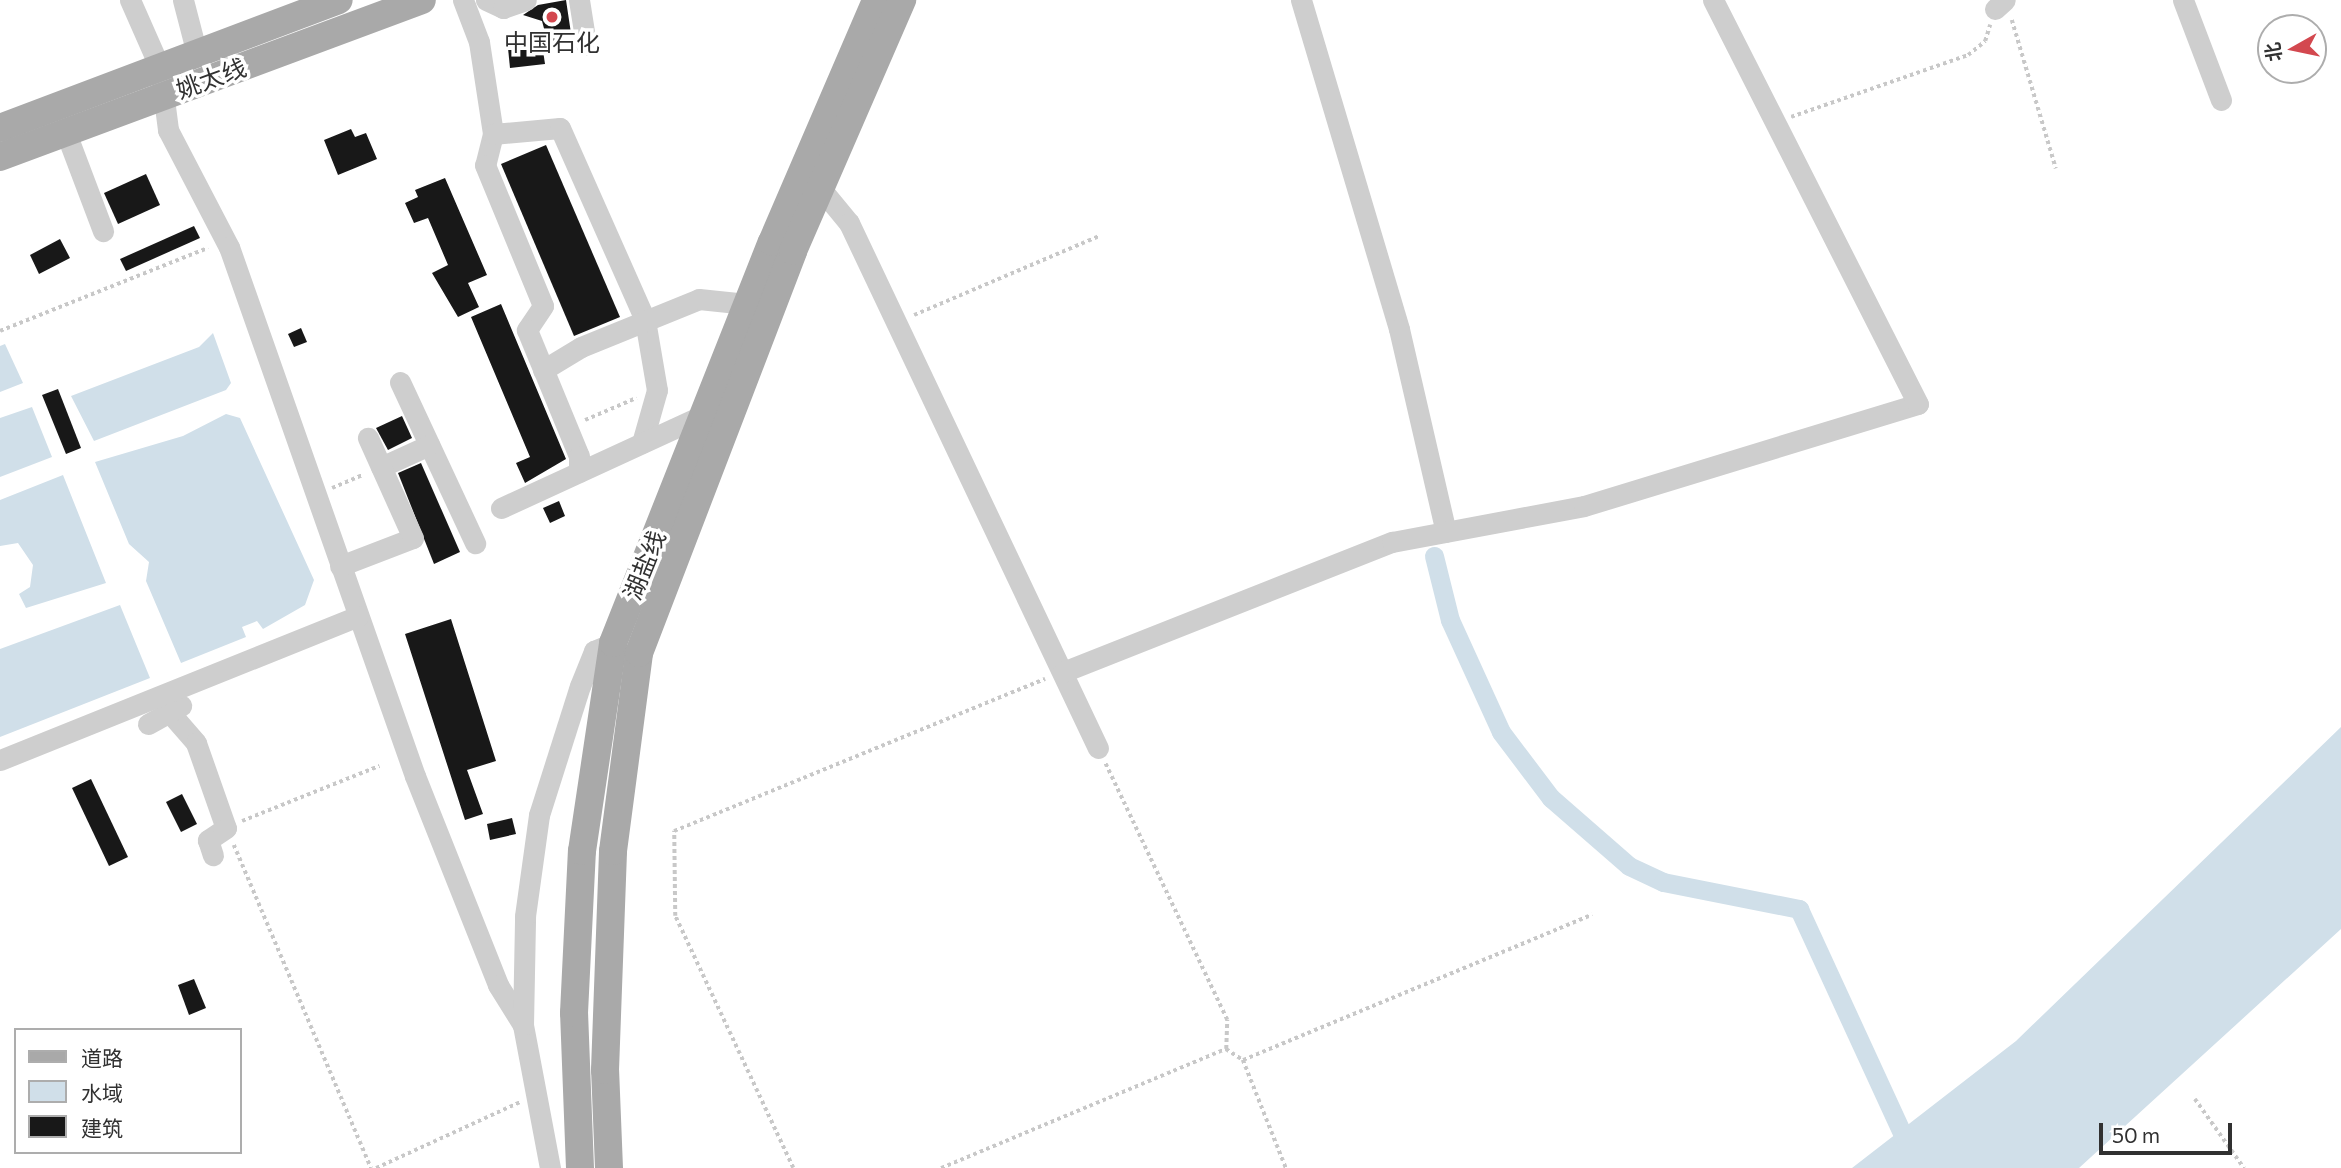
<!DOCTYPE html>
<meta charset="utf-8">
<style>
body{margin:0}
#map{position:relative;width:2341px;height:1168px;overflow:hidden;background:#fff;font-family:Commissioner,"Noto Sans SC",sans-serif}
div>[style]{position:absolute}
.water>*{inset:0;background:#d0dfe9}
.canal>*{height:19px;margin:-9.5px;padding:0 9.5px;transform-origin:9.5px;border-radius:9.5px;background:#d0dfe9}
.building>*{inset:0;background:#181818}
.path>*{height:3.5px;margin-top:-1.75px;transform-origin:0;background:repeating-linear-gradient(90deg,#c8c8c8 0 3.5px,transparent 0 7px)}
.minor>*{height:21px;margin:-10.5px;padding:0 10.5px;transform-origin:10.5px;border-radius:10.5px;background:#cecece}
.major>*{height:28px;margin:-14px;padding:0 14px;transform-origin:14px;border-radius:14px;background:#a9a9a9}
.dots>*{width:19px;height:19px;translate:-50% -50%;box-sizing:border-box;border:4px solid #fff;border-radius:50%}
span{translate:-50% -50%;white-space:nowrap;text-align:center;line-height:1.15;-webkit-text-stroke:7px #fff;paint-order:stroke}
.poi-label{font-size:24px;color:#313131}
.street-label{font-size:24px;color:#313131}
.legend{position:absolute;left:14px;top:1028px;width:228px;height:126px;box-sizing:border-box;background:#fff;border:2px solid #adadad;margin:0;padding:9px 12px;list-style:none;font-size:21px;color:#313131}
.legend li{display:flex;align-items:center;gap:14px;height:35px}
.legend b{width:35px;border:2px solid #adadad}
.north{position:absolute;left:2257px;top:14px;width:70px;height:70px;box-sizing:border-box;background:#fff;border:2px solid #adadad;border-radius:50%;rotate:261deg;font-size:19px;font-weight:700;line-height:28px;text-align:center;color:#313131}
.north::after{content:'';display:block;margin:auto;width:24px;height:32px;background:#d3484f;clip-path:polygon(50% 0,100% 100%,50% 72%,0 100%)}
.scale{position:absolute;left:2099px;top:1123px;width:133px;height:32px;box-sizing:border-box;border:4px solid #313131;border-top:0;padding-left:9px;font-size:21px;line-height:24px;white-space:nowrap;color:#313131;-webkit-text-stroke:5px #fff;paint-order:stroke}
</style>
<div id="map">
<div class="water">
<i style="clip-path:polygon(213px 333px,231px 383px,226px 390px,94px 441px,71px 396px,199px 347px)"></i>
<i style="clip-path:polygon(5px 344px,23px 383px,0 392px,0 346px)"></i>
<i style="clip-path:polygon(32px 407px,52px 457px,0 477px,0 418px)"></i>
<i style="clip-path:polygon(226px 414px,240px 418px,314px 580px,305px 605px,263px 629px,257px 621px,242px 627px,246px 637px,181px 663px,146px 581px,149px 562px,129px 544px,95px 462px,183px 436px)"></i>
<i style="clip-path:polygon(63px 475px,106px 583px,26px 608px,19px 594px,30px 587px,33px 565px,18px 543px,0 546px,0 500px)"></i>
<i style="clip-path:polygon(120px 605px,150px 678px,0 737px,0 649px)"></i>
<i style="clip-path:polygon(2341px 727px,2341px 929px,2079px 1168px,1852px 1168px,2016px 1041px)"></i>
</div>
<div class="canal">
<i style="left:1434px;top:556px;width:66px;rotate:76deg"></i>
<i style="left:1450px;top:620px;width:123px;rotate:65.5deg"></i>
<i style="left:1501px;top:732px;width:83px;rotate:52.9deg"></i>
<i style="left:1551px;top:798px;width:103px;rotate:41.1deg"></i>
<i style="left:1629px;top:866px;width:38px;rotate:25deg"></i>
<i style="left:1663px;top:882px;width:139px;rotate:11.2deg"></i>
<i style="left:1799px;top:909px;width:285px;rotate:65.3deg"></i>
</div>
<div class="building">
<i style="clip-path:polygon(566px 0,572px 40px,549px 47px,542px 21px,523px 15px,538px 5px)"></i>
<i style="clip-path:polygon(542px 44px,545px 64px,510px 68px,508px 48px)"></i>
<i style="clip-path:polygon(351px 129px,355px 137px,366px 133px,377px 159px,338px 175px,324px 140px)"></i>
<i style="clip-path:polygon(546px 145px,620px 317px,574px 336px,501px 164px)"></i>
<i style="clip-path:polygon(146px 174px,160px 205px,118px 224px,104px 193px)"></i>
<i style="clip-path:polygon(445px 178px,487px 275px,468px 283px,479px 307px,458px 317px,432px 273px,448px 265px,428px 218px,414px 223px,405px 203px,418px 197px,415px 190px)"></i>
<i style="clip-path:polygon(194px 226px,200px 238px,126px 271px,120px 259px)"></i>
<i style="clip-path:polygon(60px 239px,70px 258px,39px 274px,30px 255px)"></i>
<i style="clip-path:polygon(501px 304px,566px 459px,525px 483px,516px 463px,530px 457px,471px 317px)"></i>
<i style="clip-path:polygon(301px 328px,307px 342px,294px 347px,288px 334px)"></i>
<i style="clip-path:polygon(58px 389px,81px 448px,66px 454px,42px 395px)"></i>
<i style="clip-path:polygon(402px 416px,412px 438px,388px 450px,376px 428px)"></i>
<i style="clip-path:polygon(421px 463px,460px 552px,434px 564px,398px 473px)"></i>
<i style="clip-path:polygon(559px 501px,565px 516px,550px 523px,543px 508px)"></i>
<i style="clip-path:polygon(451px 619px,496px 761px,467px 770px,483px 814px,465px 820px,405px 634px)"></i>
<i style="clip-path:polygon(91px 779px,128px 857px,109px 866px,72px 788px)"></i>
<i style="clip-path:polygon(182px 794px,197px 824px,181px 832px,166px 802px)"></i>
<i style="clip-path:polygon(512px 818px,516px 834px,490px 840px,487px 824px)"></i>
<i style="clip-path:polygon(194px 979px,206px 1008px,189px 1015px,178px 985px)"></i>
</div>
<div class="path">
<i style="left:2012px;top:20px;width:155px;rotate:73.5deg"></i>
<i style="left:1791px;top:117px;width:188px;rotate:-19.3deg"></i>
<i style="left:1968px;top:55px;width:22px;rotate:-39deg"></i>
<i style="left:1985px;top:41px;width:17px;rotate:-73deg"></i>
<i style="left:914px;top:315px;width:201px;rotate:-23.1deg"></i>
<i style="left:0;top:331px;width:224px;rotate:-21.8deg"></i>
<i style="left:585px;top:420px;width:56px;rotate:-23.3deg"></i>
<i style="left:332px;top:488px;width:34px;rotate:-23deg"></i>
<i style="left:242px;top:821px;width:148px;rotate:-21.9deg"></i>
<i style="left:234px;top:845px;width:351px;rotate:67deg"></i>
<i style="left:1226px;top:1049px;width:20px;rotate:33deg"></i>
<i style="left:1243px;top:1060px;width:116px;rotate:68.3deg"></i>
<i style="left:1243px;top:1060px;width:378px;rotate:-22.6deg"></i>
<i style="left:2195px;top:1099px;width:85px;rotate:54.6deg"></i>
<i style="left:376px;top:1168px;width:158px;rotate:-24.6deg"></i>
<i style="left:793px;top:1168px;width:278px;rotate:-115.1deg"></i>
<i style="left:675px;top:916px;width:85px;rotate:-90.7deg"></i>
<i style="left:674px;top:831px;width:401px;rotate:-22.3deg"></i>
<i style="left:941px;top:1168px;width:309px;rotate:-22.7deg"></i>
<i style="left:1226px;top:1049px;width:29px;rotate:-88deg"></i>
<i style="left:1227px;top:1020px;width:284px;rotate:-115.4deg"></i>
</div>
<div class="minor">
<i style="left:130px;top:0;width:74px;rotate:66.2deg"></i>
<i style="left:160px;top:68px;width:63px;rotate:82.6deg"></i>
<i style="left:168px;top:130px;width:132px;rotate:62.5deg"></i>
<i style="left:229px;top:247px;width:561px;rotate:70.63deg"></i>
<i style="left:415px;top:776px;width:225px;rotate:68.3deg"></i>
<i style="left:498px;top:985px;width:47px;rotate:58deg"></i>
<i style="left:183px;top:0;width:56px;rotate:75.5deg"></i>
<i style="left:463px;top:0;width:45px;rotate:69.1deg"></i>
<i style="left:479px;top:42px;width:93px;rotate:81.3deg"></i>
<i style="left:493px;top:134px;width:32px;rotate:104deg"></i>
<i style="left:485px;top:165px;width:152px;rotate:67.6deg"></i>
<i style="left:543px;top:306px;width:29px;rotate:124deg"></i>
<i style="left:527px;top:330px;width:136px;rotate:67.6deg"></i>
<i style="left:579px;top:456px;width:16px;rotate:90deg"></i>
<i style="left:486px;top:0;width:19px;rotate:25deg"></i>
<i style="left:503px;top:8px;width:24px;rotate:-19deg"></i>
<i style="left:579px;top:0;width:45px;rotate:81deg"></i>
<i style="left:1301px;top:0;width:343px;rotate:73.4deg"></i>
<i style="left:1399px;top:329px;width:208px;rotate:77deg"></i>
<i style="left:2183px;top:0;width:107px;rotate:69.2deg"></i>
<i style="left:1995px;top:9px;width:13px;rotate:-42deg"></i>
<i style="left:66px;top:133px;width:105px;rotate:69.3deg"></i>
<i style="left:493px;top:134px;width:67px;rotate:-5.1deg"></i>
<i style="left:560px;top:128px;width:210px;rotate:66.1deg"></i>
<i style="left:645px;top:320px;width:71px;rotate:80.3deg"></i>
<i style="left:657px;top:390px;width:55px;rotate:105.8deg"></i>
<i style="left:821px;top:189px;width:44px;rotate:50.5deg"></i>
<i style="left:849px;top:223px;width:581px;rotate:64.63deg"></i>
<i style="left:543px;top:370px;width:44px;rotate:-31.2deg"></i>
<i style="left:581px;top:347px;width:127px;rotate:-22.1deg"></i>
<i style="left:699px;top:299px;width:48px;rotate:5.9deg"></i>
<i style="left:400px;top:382px;width:178px;rotate:65deg"></i>
<i style="left:381px;top:467px;width:53px;rotate:-24.6deg"></i>
<i style="left:501px;top:508px;width:222px;rotate:-24.7deg"></i>
<i style="left:340px;top:566px;width:78px;rotate:-21deg"></i>
<i style="left:413px;top:538px;width:110px;rotate:-114.2deg"></i>
<i style="left:1063px;top:672px;width:354px;rotate:-21.6deg"></i>
<i style="left:1392px;top:542px;width:195px;rotate:-10.6deg"></i>
<i style="left:1584px;top:506px;width:349px;rotate:-17deg"></i>
<i style="left:1918px;top:404px;width:453px;rotate:-116.9deg"></i>
<i style="left:171px;top:714px;width:38px;rotate:49deg"></i>
<i style="left:196px;top:743px;width:90px;rotate:70.6deg"></i>
<i style="left:226px;top:828px;width:22px;rotate:146deg"></i>
<i style="left:208px;top:840px;width:16px;rotate:72deg"></i>
<i style="left:148px;top:724px;width:38px;rotate:-29deg"></i>
<i style="left:0;top:760px;width:386px;rotate:-21.9deg"></i>
<i style="left:550px;top:1168px;width:146px;rotate:-100.7deg"></i>
<i style="left:523px;top:1025px;width:109px;rotate:-88.9deg"></i>
<i style="left:525px;top:916px;width:102px;rotate:-82.1deg"></i>
<i style="left:539px;top:815px;width:135px;rotate:-72.4deg"></i>
<i style="left:580px;top:686px;width:38px;rotate:-68deg"></i>
<i style="left:594px;top:651px;width:21px;rotate:-23deg"></i>
</div>
<div class="major">
<i style="left:0;top:128px;width:362px;rotate:-20.7deg"></i>
<i style="left:0;top:157px;width:450px;rotate:-20.4deg"></i>
<i style="left:580px;top:1168px;width:155px;rotate:-92.2deg"></i>
<i style="left:574px;top:1013px;width:162px;rotate:-87.2deg"></i>
<i style="left:582px;top:851px;width:210px;rotate:-81.5deg"></i>
<i style="left:613px;top:643px;width:431px;rotate:-68.4deg"></i>
<i style="left:772px;top:242px;width:263px;rotate:-66.7deg"></i>
<i style="left:609px;top:1168px;width:98px;rotate:-92.3deg"></i>
<i style="left:605px;top:1070px;width:219px;rotate:-87.9deg"></i>
<i style="left:613px;top:851px;width:200px;rotate:-82.5deg"></i>
<i style="left:639px;top:653px;width:430px;rotate:-69deg"></i>
<i style="left:793px;top:251px;width:274px;rotate:-66.5deg"></i>
</div>
<div class="dots">
<i style="left:552px;top:17px;background:#d3484f"></i>
</div>
<div class="poi-label">
<span style="left:552px;top:42px">中国石化</span>
</div>
<div class="street-label">
<span style="left:211px;top:78px;rotate:-20deg">姚太线</span>
<span style="left:644px;top:565px;rotate:-68deg">湖盐线</span>
</div>
<ul class="legend">
<li><b style="height:9px;background:#a9a9a9"></b>道路</li>
<li><b style="height:19px;background:#d0dfe9"></b>水域</li>
<li><b style="height:19px;background:#181818"></b>建筑</li>
</ul>
<div class="north">北</div>
<div class="scale">50 m</div>
</div>
